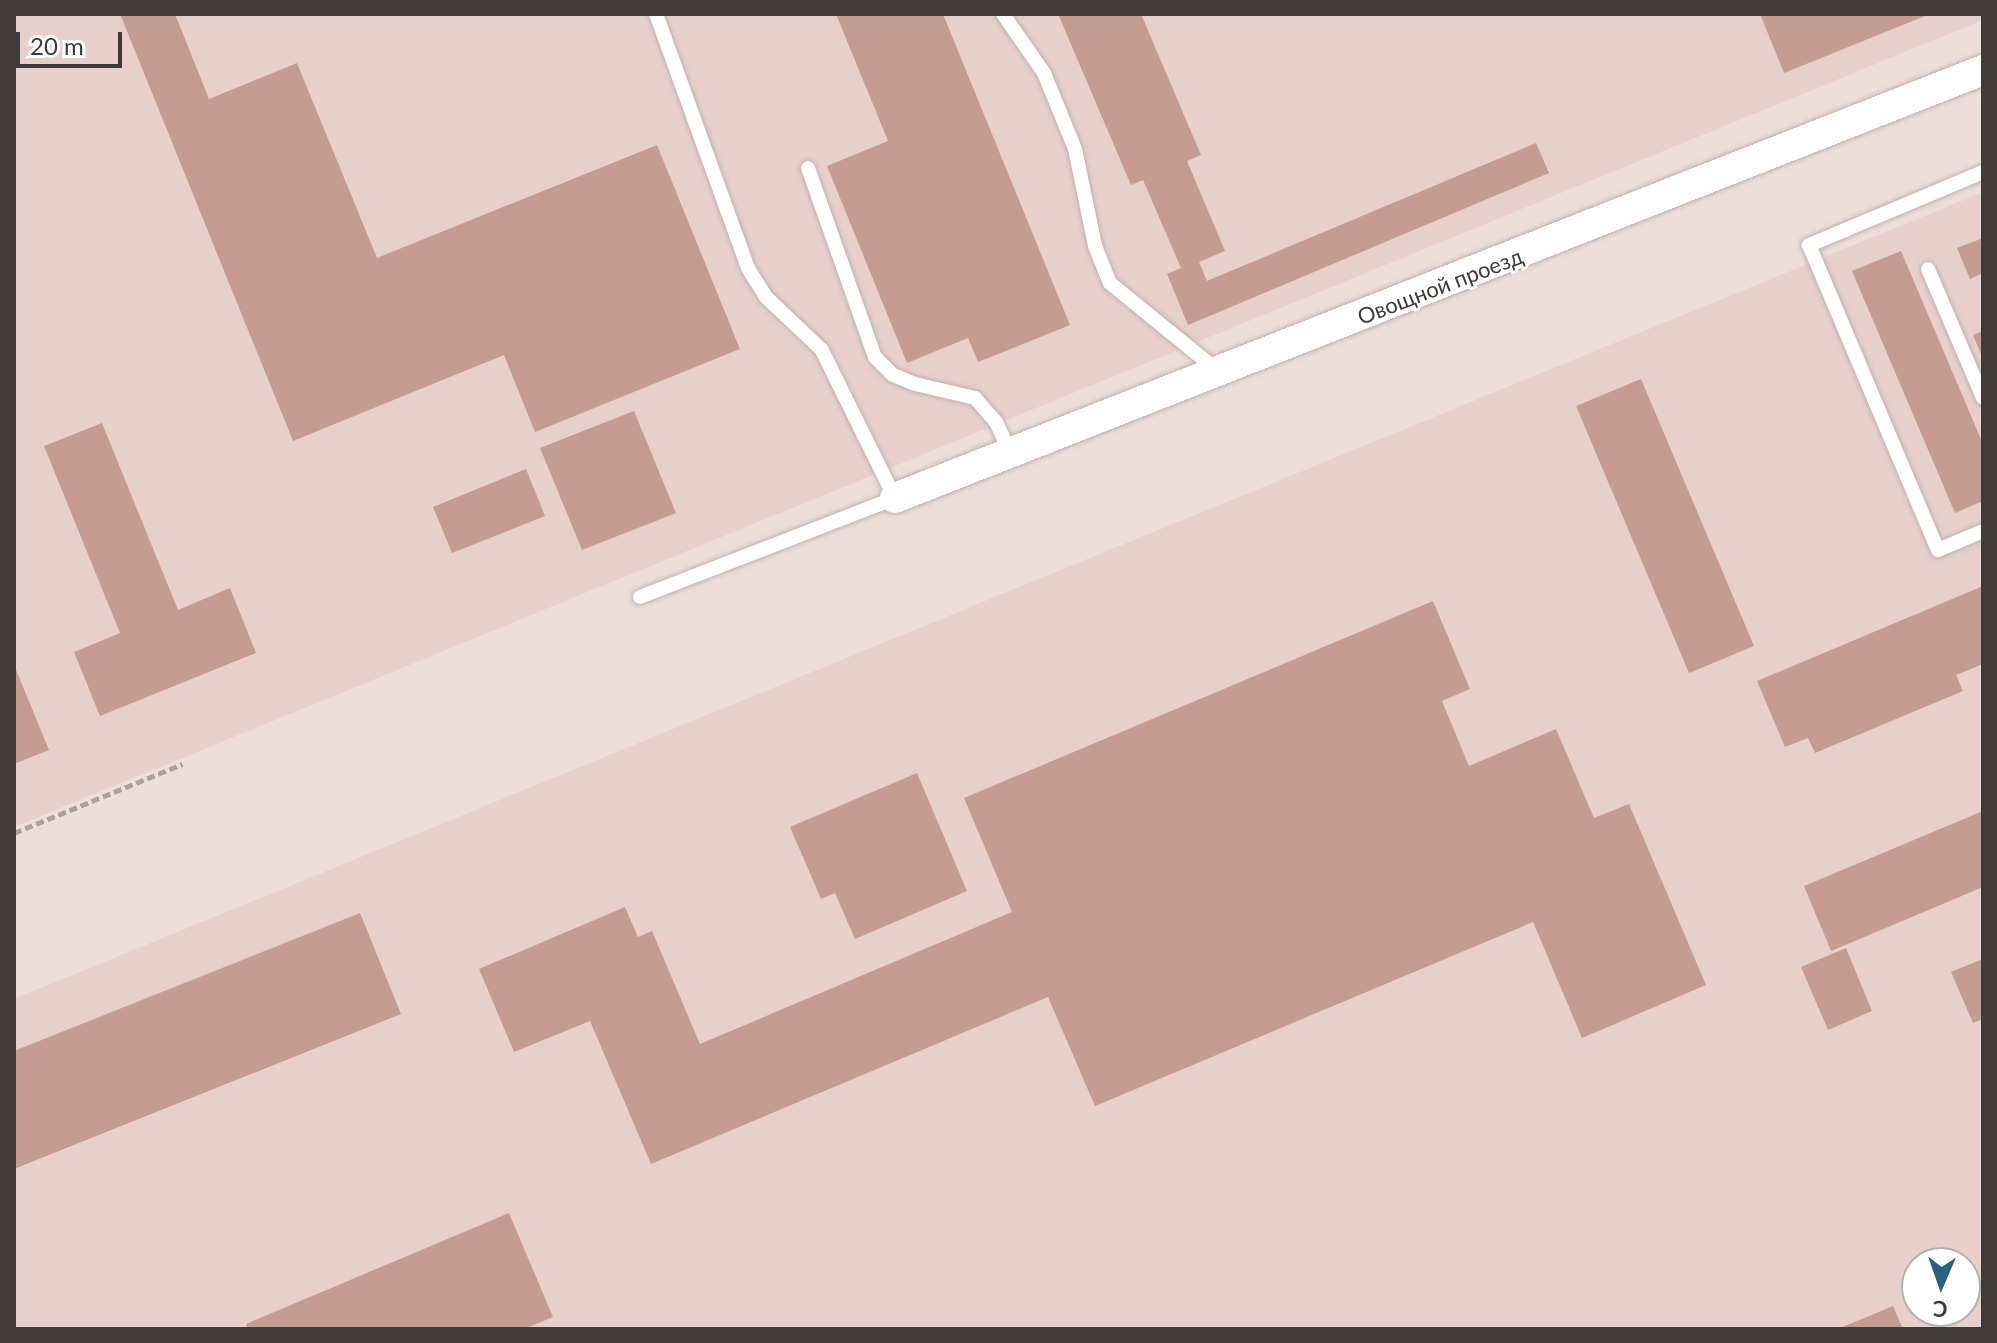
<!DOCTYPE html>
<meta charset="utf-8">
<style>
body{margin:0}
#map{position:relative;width:1997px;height:1343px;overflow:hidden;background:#eddeda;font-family:Lato,sans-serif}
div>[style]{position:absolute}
.built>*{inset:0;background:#e7d0ca}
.building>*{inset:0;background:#c49c92}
.path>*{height:5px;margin-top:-2.5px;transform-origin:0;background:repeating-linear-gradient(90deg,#aca09d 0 8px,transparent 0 12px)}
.roads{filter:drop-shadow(0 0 2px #c0b1ad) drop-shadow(0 0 2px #c0b1ad)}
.lane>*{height:14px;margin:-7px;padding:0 7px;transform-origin:7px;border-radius:7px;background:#fff}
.street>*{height:30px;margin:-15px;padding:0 15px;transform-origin:15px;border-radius:15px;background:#fff}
span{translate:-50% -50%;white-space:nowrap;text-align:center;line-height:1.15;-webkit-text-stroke:6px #fff;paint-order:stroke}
.street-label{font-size:22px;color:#403a38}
.frame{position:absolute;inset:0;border:16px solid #403a38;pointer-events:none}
.north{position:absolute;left:1901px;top:1247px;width:80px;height:80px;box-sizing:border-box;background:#fff;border:2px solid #b3b0af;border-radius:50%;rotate:182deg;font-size:22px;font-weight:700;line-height:32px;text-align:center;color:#403a38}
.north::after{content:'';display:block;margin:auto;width:28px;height:36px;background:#2a617c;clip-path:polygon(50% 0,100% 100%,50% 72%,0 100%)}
.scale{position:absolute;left:16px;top:32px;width:106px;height:36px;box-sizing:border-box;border:4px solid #403a38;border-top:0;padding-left:10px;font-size:24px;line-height:28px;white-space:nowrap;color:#403a38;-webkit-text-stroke:6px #fff;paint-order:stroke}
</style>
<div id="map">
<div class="built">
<i style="clip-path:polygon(14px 14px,1983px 14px,1983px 20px,14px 827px)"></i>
<i style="clip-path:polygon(evenodd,1983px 192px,1983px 1329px,14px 1329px,14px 999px,1983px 192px,1917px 1263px,1965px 1263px,1965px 1311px,1917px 1311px,1917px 1263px)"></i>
</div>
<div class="building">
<i style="clip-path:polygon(120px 14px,175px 14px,209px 99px,297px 63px,377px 258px,657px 145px,740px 349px,535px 432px,504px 355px,293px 441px)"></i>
<i style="clip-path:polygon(836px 14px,943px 14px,1070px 325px,978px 362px,968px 338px,907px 363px,827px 166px,888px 141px)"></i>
<i style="clip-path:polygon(1058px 14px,1141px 14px,1201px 155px,1187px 161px,1225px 251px,1199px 262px,1207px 281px,1536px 143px,1549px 173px,1188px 325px,1167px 274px,1181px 268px,1143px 180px,1131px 185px)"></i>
<i style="clip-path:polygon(1760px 14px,1930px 14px,1784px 73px)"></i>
<i style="clip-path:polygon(1983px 238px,1983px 273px,1970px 279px,1957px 248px)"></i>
<i style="clip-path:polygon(1901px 251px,1983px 444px,1983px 501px,1955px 513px,1852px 271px)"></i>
<i style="clip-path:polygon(1983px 331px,1983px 359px,1973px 335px)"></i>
<i style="clip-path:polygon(1641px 379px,1754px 646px,1689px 673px,1576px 406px)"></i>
<i style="clip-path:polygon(634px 411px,676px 513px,582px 550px,540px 448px)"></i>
<i style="clip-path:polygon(102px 423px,178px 610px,230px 588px,256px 653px,100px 716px,74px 652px,120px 633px,44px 446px)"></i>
<i style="clip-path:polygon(526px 469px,545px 516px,452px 553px,433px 507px)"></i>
<i style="clip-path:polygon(1983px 586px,1983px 664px,1956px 675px,1963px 691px,1815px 753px,1808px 738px,1785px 747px,1757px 681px)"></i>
<i style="clip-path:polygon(1433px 601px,1470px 689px,1442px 701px,1469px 766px,1556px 729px,1594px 818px,1629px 804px,1706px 985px,1582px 1038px,1533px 922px,1095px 1106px,1048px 997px,651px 1164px,590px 1021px,514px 1052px,479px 969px,625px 907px,638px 937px,652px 931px,700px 1044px,1012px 912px,964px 798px)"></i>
<i style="clip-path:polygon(14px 665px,49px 750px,14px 764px)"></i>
<i style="clip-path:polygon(917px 773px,967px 891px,855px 939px,835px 893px,821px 899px,790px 827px)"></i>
<i style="clip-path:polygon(1983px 811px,1983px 887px,1831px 951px,1804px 886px)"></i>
<i style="clip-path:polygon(360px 913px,401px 1014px,14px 1169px,14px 1051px)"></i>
<i style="clip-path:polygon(1846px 948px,1872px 1011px,1828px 1030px,1801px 967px)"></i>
<i style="clip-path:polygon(1983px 959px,1983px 1019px,1973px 1023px,1951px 972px)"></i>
<i style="clip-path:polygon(509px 1213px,553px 1317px,524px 1329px,248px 1329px,246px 1324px)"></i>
<i style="clip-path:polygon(1893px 1306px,1903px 1329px,1838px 1329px)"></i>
</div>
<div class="path">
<i style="left:14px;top:833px;width:182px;rotate:-22.3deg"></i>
</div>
<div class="roads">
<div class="lane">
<i style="left:1003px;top:14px;width:72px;rotate:55.2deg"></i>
<i style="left:1044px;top:73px;width:82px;rotate:67.8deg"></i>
<i style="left:1075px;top:149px;width:99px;rotate:78.3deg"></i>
<i style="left:1095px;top:246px;width:40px;rotate:68deg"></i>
<i style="left:1110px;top:283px;width:141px;rotate:39.2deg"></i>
<i style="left:808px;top:168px;width:201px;rotate:70.5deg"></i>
<i style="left:875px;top:357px;width:25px;rotate:45deg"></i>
<i style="left:893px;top:375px;width:24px;rotate:22deg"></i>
<i style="left:915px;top:384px;width:62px;rotate:13.1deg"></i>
<i style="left:975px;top:398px;width:32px;rotate:49deg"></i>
<i style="left:996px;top:422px;width:35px;rotate:65deg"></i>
<i style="left:1983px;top:172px;width:189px;rotate:157.2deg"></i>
<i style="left:1809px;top:245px;width:331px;rotate:67.1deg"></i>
<i style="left:1938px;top:550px;width:49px;rotate:-22.9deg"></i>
<i style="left:1928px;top:269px;width:140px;rotate:66.9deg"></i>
<i style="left:640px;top:597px;width:274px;rotate:-21.2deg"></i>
<i style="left:895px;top:498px;width:165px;rotate:-116.3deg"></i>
<i style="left:822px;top:350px;width:77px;rotate:-136.6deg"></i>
<i style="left:766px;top:297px;width:34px;rotate:-122deg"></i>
<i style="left:748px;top:268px;width:270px;rotate:-109.9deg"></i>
</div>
<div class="street">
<i style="left:895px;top:498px;width:1169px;rotate:-21.47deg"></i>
</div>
</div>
<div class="street-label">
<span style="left:1440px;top:286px;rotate:-21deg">Овощной проезд</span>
</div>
<div class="frame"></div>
<div class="north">С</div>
<div class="scale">20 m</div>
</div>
